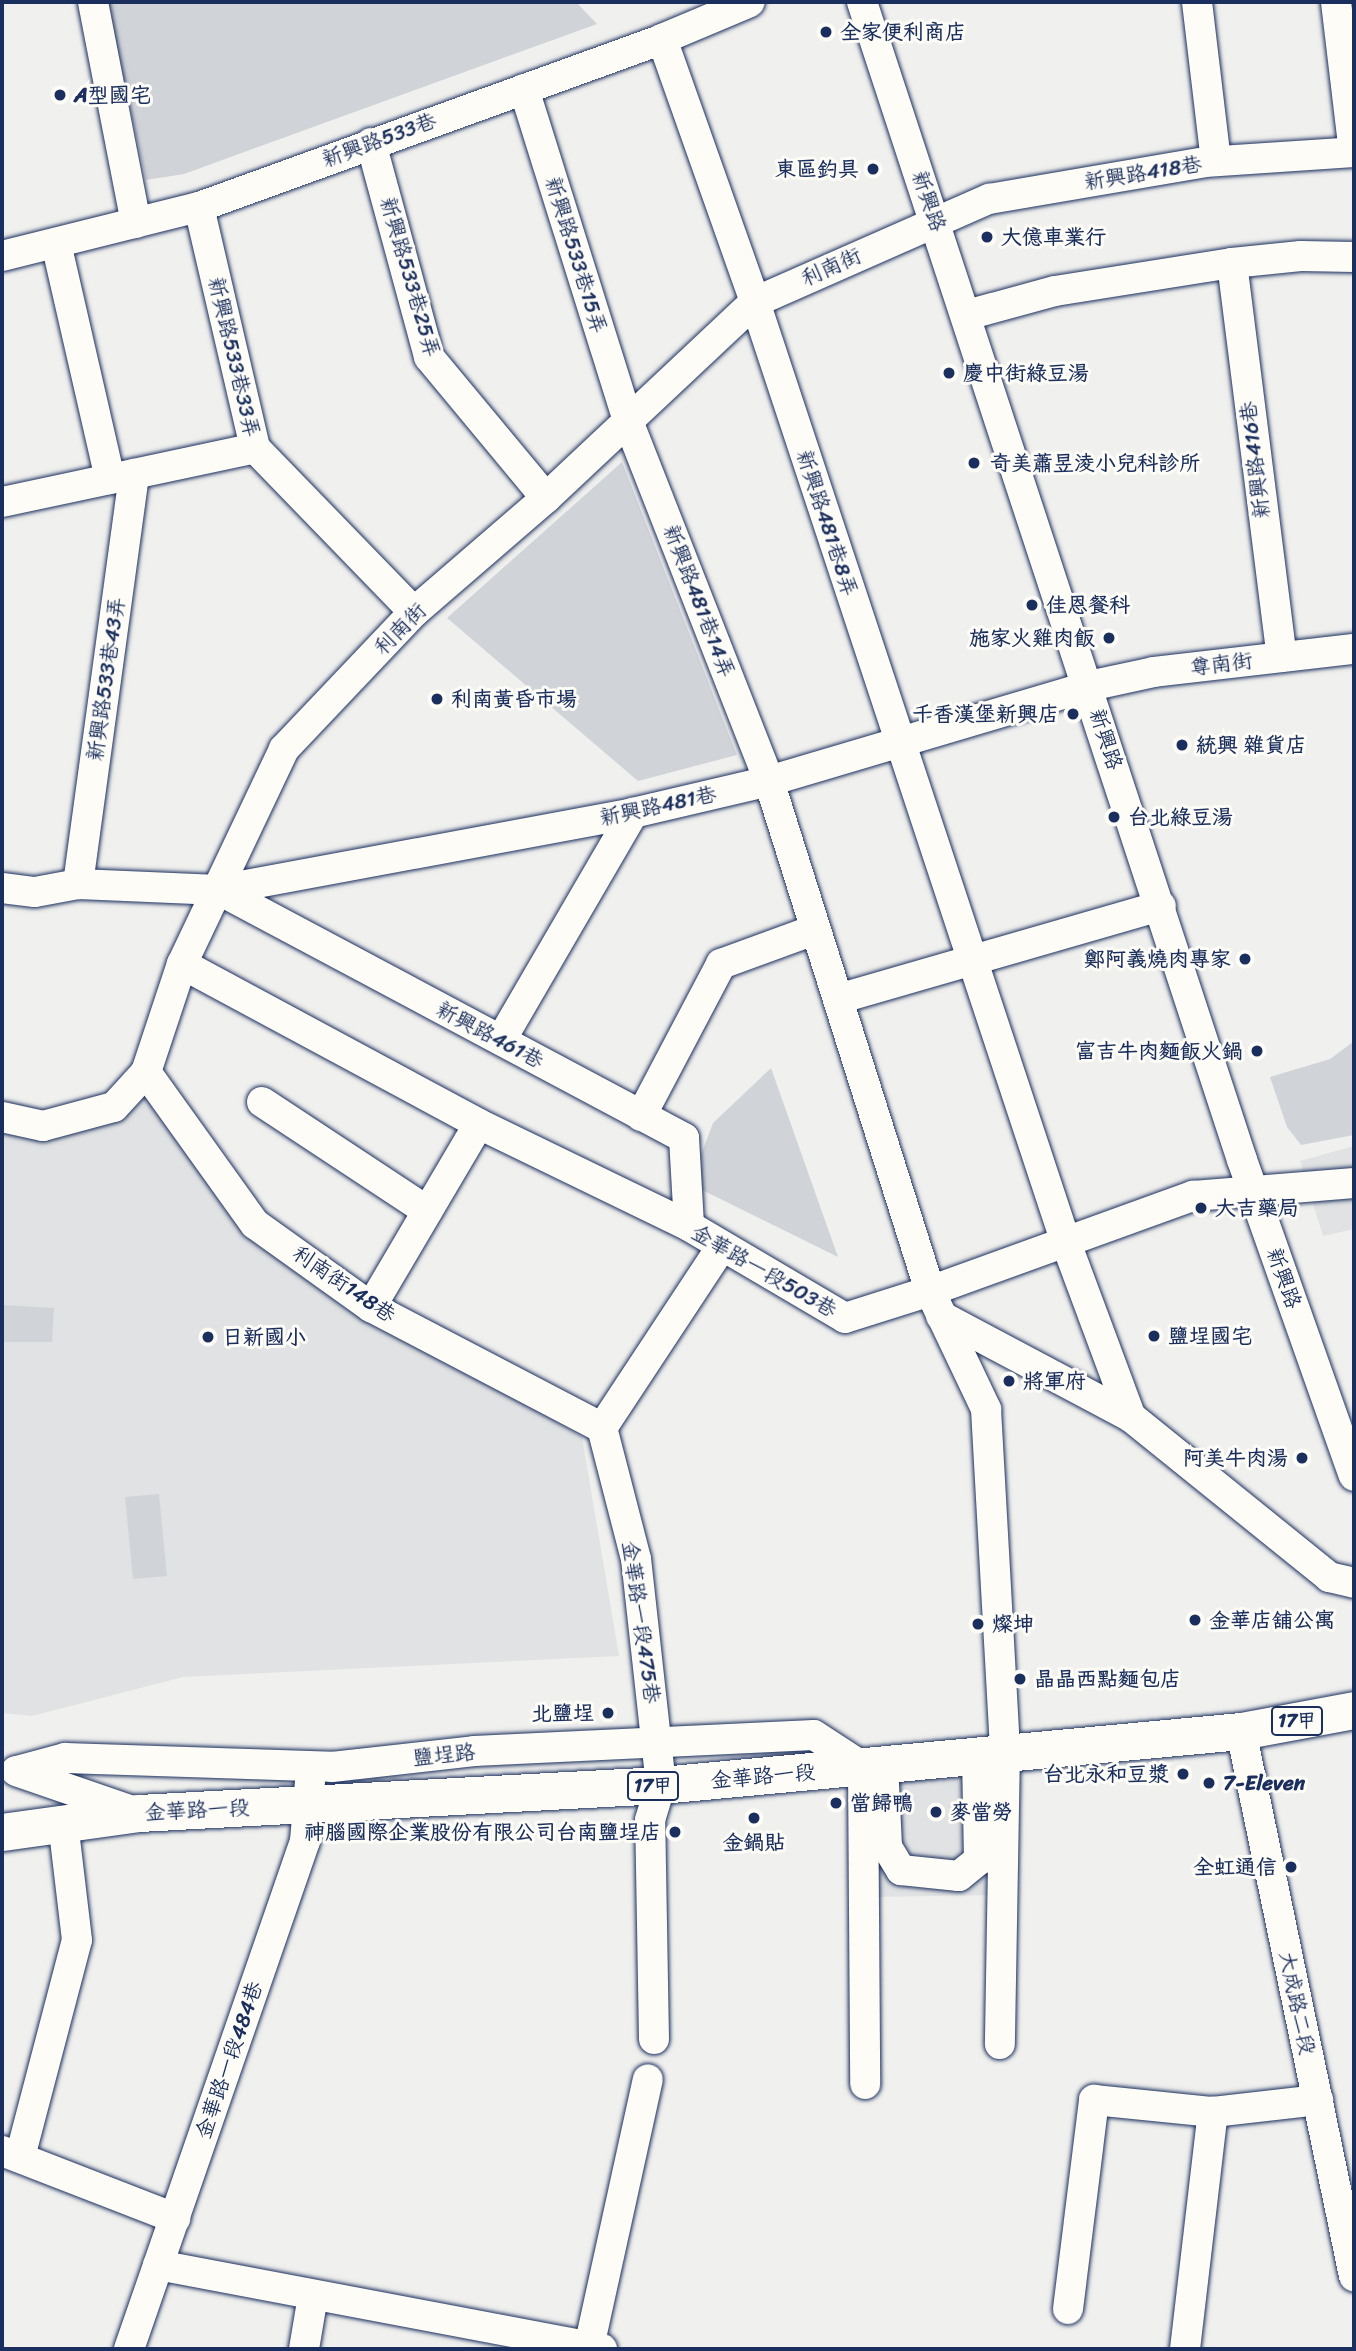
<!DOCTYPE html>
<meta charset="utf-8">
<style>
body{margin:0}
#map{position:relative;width:1356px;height:2351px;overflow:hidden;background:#f0f0ee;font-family:Sriracha,"LXGW WenKai TC",sans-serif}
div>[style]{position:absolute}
.built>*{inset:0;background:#e0e2e3}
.green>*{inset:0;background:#d0d3d8}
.roads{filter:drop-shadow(0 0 2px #1b2f5e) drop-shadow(0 0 2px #1b2f5e)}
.minor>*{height:30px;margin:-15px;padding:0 15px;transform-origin:15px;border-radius:15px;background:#fdfcf7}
.major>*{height:37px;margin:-18.5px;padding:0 18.5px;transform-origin:18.5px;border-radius:18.5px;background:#fdfcf7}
.dots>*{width:19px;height:19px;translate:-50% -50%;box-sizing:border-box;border:4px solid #fdfcf7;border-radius:50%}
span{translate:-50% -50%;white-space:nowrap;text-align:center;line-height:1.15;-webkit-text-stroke:6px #fdfcf7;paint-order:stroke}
.shield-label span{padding:2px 5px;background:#fdfcf7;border:2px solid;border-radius:5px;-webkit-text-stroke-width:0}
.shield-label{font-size:19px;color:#1b2f5e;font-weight:700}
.poi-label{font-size:21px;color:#1b2f5e;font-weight:700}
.left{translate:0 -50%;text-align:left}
.right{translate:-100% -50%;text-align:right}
.street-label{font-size:21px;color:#1b2f5e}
.frame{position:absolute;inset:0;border:4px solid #1b2f5e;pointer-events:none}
</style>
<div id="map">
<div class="built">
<i style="clip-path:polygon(147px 1074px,246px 1237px,582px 1437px,619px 1656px,183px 1677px,32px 1716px,2px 1713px,2px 1120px,65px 1121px)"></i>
<i style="clip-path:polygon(1354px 1146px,1354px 1229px,1323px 1236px,1300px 1161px)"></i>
<i style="clip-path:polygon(993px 1760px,992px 1895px,868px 1897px,866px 1771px)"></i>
</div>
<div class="green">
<i style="clip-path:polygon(107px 2px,576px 2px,597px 24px,184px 174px,146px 180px)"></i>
<i style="clip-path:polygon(622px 462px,737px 755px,638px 781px,447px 618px)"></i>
<i style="clip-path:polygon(1353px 1042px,1354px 1135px,1301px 1145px,1287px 1127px,1270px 1077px,1330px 1059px)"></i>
<i style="clip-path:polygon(771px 1068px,838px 1257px,690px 1184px,713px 1123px)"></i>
<i style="clip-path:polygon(2px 1305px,54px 1308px,52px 1342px,2px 1342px)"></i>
<i style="clip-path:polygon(159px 1494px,167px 1576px,133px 1579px,125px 1497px)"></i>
</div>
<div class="roads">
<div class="minor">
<i style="left:93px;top:2px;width:225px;rotate:79deg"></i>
<i style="left:862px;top:2px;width:1219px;rotate:71.83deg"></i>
<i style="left:1242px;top:1160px;width:335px;rotate:70.5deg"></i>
<i style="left:1197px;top:2px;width:160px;rotate:83.2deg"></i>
<i style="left:1336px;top:2px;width:151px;rotate:83.2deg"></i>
<i style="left:662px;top:39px;width:279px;rotate:70.5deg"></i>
<i style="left:755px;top:302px;width:988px;rotate:71.71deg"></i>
<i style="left:1065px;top:1240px;width:189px;rotate:69.6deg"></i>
<i style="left:524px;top:89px;width:348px;rotate:72.6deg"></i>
<i style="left:628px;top:421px;width:387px;rotate:68.6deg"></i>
<i style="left:769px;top:781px;width:535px;rotate:72.48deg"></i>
<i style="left:930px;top:1291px;width:280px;rotate:-19.9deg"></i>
<i style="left:1193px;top:1196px;width:162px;rotate:-4.6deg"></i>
<i style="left:371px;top:143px;width:222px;rotate:74.8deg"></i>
<i style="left:429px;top:357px;width:183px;rotate:50.3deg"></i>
<i style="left:199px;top:207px;width:247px;rotate:76.9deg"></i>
<i style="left:255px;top:448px;width:228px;rotate:45.9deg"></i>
<i style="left:56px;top:243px;width:242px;rotate:77.1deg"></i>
<i style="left:2px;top:256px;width:203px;rotate:-14deg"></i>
<i style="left:199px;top:207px;width:493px;rotate:-19.9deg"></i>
<i style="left:662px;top:39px;width:95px;rotate:-22.8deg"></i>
<i style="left:1232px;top:263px;width:397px;rotate:82.8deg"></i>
<i style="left:967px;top:315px;width:91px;rotate:-15.3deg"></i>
<i style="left:1055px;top:291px;width:179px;rotate:-9deg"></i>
<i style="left:1232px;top:263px;width:69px;rotate:-5.8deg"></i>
<i style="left:1301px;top:256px;width:53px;rotate:1.1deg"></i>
<i style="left:2px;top:502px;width:259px;rotate:-12deg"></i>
<i style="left:78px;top:884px;width:414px;rotate:-82.2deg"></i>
<i style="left:2px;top:888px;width:33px;rotate:7deg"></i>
<i style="left:35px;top:892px;width:44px;rotate:-10.5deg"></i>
<i style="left:78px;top:884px;width:141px;rotate:2.4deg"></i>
<i style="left:219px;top:890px;width:421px;rotate:-10.5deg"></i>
<i style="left:633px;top:813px;width:140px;rotate:-13.2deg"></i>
<i style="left:769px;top:781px;width:334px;rotate:-16.5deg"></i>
<i style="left:1089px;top:686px;width:66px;rotate:-12.2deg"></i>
<i style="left:1154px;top:672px;width:201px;rotate:-6.6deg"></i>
<i style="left:219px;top:890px;width:527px;rotate:28.07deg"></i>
<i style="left:684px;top:1138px;width:88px;rotate:86.7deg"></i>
<i style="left:182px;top:964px;width:337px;rotate:28.3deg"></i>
<i style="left:479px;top:1124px;width:233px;rotate:25.9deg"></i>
<i style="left:689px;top:1226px;width:181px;rotate:30.5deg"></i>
<i style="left:845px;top:1318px;width:89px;rotate:-17.6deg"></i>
<i style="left:930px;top:1291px;width:131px;rotate:64.6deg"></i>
<i style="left:986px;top:1409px;width:342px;rotate:86.8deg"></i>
<i style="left:1005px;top:1750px;width:294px;rotate:91deg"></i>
<i style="left:838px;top:999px;width:336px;rotate:-16.1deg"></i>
<i style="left:501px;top:1040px;width:263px;rotate:-59.8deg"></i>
<i style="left:146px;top:1072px;width:187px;rotate:54.4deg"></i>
<i style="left:255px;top:1224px;width:143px;rotate:35.6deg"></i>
<i style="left:371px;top:1307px;width:261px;rotate:27.6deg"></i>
<i style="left:262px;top:1102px;width:198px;rotate:33.4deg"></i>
<i style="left:641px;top:1116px;width:172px;rotate:-62.2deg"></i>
<i style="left:721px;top:964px;width:99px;rotate:-20.1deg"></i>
<i style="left:2px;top:1117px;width:42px;rotate:12.4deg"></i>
<i style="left:43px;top:1126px;width:73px;rotate:-15deg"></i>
<i style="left:114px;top:1107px;width:47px;rotate:-47.6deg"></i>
<i style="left:146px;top:1072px;width:114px;rotate:-71.6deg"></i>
<i style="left:182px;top:964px;width:238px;rotate:-64.6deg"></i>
<i style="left:284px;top:749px;width:189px;rotate:-46.5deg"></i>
<i style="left:414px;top:612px;width:174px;rotate:-40.8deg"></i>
<i style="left:546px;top:498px;width:287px;rotate:-43.2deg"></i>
<i style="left:755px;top:302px;width:256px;rotate:-23.8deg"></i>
<i style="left:989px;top:199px;width:219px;rotate:-9.7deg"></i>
<i style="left:1205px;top:162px;width:149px;rotate:-3.8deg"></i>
<i style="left:371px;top:1307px;width:212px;rotate:-59.5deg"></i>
<i style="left:941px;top:1316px;width:215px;rotate:28deg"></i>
<i style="left:1131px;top:1417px;width:255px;rotate:38.9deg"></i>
<i style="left:1329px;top:1577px;width:26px;rotate:13deg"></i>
<i style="left:1241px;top:1731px;width:557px;rotate:78.29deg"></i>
<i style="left:883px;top:1764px;width:83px;rotate:87.2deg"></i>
<i style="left:887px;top:1847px;width:27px;rotate:59deg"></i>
<i style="left:901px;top:1870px;width:58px;rotate:5.9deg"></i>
<i style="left:959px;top:1876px;width:26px;rotate:-39deg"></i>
<i style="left:979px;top:1860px;width:106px;rotate:-91.1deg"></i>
<i style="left:16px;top:1771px;width:129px;rotate:19deg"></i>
<i style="left:17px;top:1771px;width:50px;rotate:-15.2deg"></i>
<i style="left:65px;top:1758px;width:267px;rotate:1.9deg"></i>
<i style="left:332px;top:1767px;width:143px;rotate:-6.4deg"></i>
<i style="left:474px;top:1751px;width:340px;rotate:-2.7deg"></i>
<i style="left:814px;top:1735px;width:59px;rotate:33.1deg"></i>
<i style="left:863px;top:1767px;width:317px;rotate:89.6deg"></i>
<i style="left:654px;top:2039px;width:219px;rotate:-91deg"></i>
<i style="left:650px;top:1820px;width:37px;rotate:-73deg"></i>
<i style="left:661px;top:1785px;width:227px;rotate:-96.3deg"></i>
<i style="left:636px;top:1559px;width:135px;rotate:-104.5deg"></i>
<i style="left:602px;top:1428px;width:218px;rotate:-56.6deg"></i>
<i style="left:2px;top:2151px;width:186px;rotate:21.2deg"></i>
<i style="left:20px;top:2157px;width:224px;rotate:-75.3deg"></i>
<i style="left:77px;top:1940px;width:118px;rotate:-96.8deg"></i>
<i style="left:158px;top:2265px;width:452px;rotate:10.7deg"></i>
<i style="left:1068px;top:2309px;width:211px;rotate:-82.9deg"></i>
<i style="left:1094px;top:2100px;width:120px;rotate:5.8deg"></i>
<i style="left:1213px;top:2112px;width:106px;rotate:-6.5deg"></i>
<i style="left:589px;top:2347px;width:274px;rotate:-77.6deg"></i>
<i style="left:129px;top:2349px;width:538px;rotate:-70.89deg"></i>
<i style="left:305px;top:1841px;width:60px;rotate:-85.2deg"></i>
<i style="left:304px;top:2349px;width:54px;rotate:-80.4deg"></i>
<i style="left:1185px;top:2349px;width:239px;rotate:-83.3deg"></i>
</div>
<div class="major">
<i style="left:2px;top:1832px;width:138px;rotate:-7.9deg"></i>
<i style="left:139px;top:1813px;width:523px;rotate:-3.07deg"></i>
<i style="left:661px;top:1785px;width:583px;rotate:-5.32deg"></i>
<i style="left:1241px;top:1731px;width:115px;rotate:-10.5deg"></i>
</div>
</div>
<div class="dots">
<i style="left:826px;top:32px;background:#1b2f5e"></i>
<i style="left:60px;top:95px;background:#1b2f5e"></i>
<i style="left:873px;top:169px;background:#1b2f5e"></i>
<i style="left:987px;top:237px;background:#1b2f5e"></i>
<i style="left:949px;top:373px;background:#1b2f5e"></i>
<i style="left:974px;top:463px;background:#1b2f5e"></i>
<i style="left:1032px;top:605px;background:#1b2f5e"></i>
<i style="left:1109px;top:638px;background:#1b2f5e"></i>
<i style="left:437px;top:699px;background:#1b2f5e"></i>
<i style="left:1073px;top:714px;background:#1b2f5e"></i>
<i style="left:1182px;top:745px;background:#1b2f5e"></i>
<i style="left:1114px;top:817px;background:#1b2f5e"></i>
<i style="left:1245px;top:959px;background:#1b2f5e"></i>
<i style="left:1257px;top:1051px;background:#1b2f5e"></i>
<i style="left:1201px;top:1208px;background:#1b2f5e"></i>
<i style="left:1154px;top:1336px;background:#1b2f5e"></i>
<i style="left:208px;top:1337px;background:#1b2f5e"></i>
<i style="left:1009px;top:1381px;background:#1b2f5e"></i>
<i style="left:1302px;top:1458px;background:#1b2f5e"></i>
<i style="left:1195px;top:1620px;background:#1b2f5e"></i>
<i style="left:978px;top:1624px;background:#1b2f5e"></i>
<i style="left:1020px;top:1679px;background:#1b2f5e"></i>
<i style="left:608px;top:1713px;background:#1b2f5e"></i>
<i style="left:1183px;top:1774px;background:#1b2f5e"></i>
<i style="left:1209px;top:1783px;background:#1b2f5e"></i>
<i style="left:836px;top:1803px;background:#1b2f5e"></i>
<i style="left:936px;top:1812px;background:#1b2f5e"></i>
<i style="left:754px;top:1818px;background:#1b2f5e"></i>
<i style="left:675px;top:1832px;background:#1b2f5e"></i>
<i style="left:1291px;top:1867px;background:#1b2f5e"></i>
</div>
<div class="shield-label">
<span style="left:1297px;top:1721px">17甲</span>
<span style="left:653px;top:1786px">17甲</span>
</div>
<div class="poi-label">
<span class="left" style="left:840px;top:32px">全家便利商店</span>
<span class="left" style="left:74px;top:95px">A型國宅</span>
<span class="right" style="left:859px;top:169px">東區釣具</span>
<span class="left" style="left:1001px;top:237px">大億車業行</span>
<span class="left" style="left:963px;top:373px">慶中街綠豆湯</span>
<span class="left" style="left:990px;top:463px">奇美蕭昱淩小兒科診所</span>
<span class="left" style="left:1046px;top:605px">佳恩餐科</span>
<span class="right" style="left:1095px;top:638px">施家火雞肉飯</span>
<span class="left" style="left:451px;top:699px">利南黃昏市場</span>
<span class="right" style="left:1059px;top:714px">千香漢堡新興店</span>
<span class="left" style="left:1196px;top:745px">統興 雜貨店</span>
<span class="left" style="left:1128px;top:817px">台北綠豆湯</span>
<span class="right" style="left:1231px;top:959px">鄭阿義燒肉專家</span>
<span class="right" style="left:1243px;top:1051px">富吉牛肉麵飯火鍋</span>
<span class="left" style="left:1215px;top:1208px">大吉藥局</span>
<span class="left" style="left:1168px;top:1336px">鹽埕國宅</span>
<span class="left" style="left:222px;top:1337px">日新國小</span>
<span class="left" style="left:1023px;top:1381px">將軍府</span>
<span class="right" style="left:1288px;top:1458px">阿美牛肉湯</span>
<span class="left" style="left:1209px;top:1620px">金華店舖公寓</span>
<span class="left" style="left:992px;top:1624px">燦坤</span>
<span class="left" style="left:1034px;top:1679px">晶晶西點麵包店</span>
<span class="right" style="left:594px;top:1713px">北鹽埕</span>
<span class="right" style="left:1169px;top:1774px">台北永和豆漿</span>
<span class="left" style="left:1223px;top:1783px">7-Eleven</span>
<span class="left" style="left:850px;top:1803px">當歸鴨</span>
<span class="left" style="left:950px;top:1812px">麥當勞</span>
<span class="right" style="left:661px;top:1832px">神腦國際企業股份有限公司台南鹽埕店</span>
<span style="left:754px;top:1842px">金鍋貼</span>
<span class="right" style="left:1277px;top:1867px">全虹通信</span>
</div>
<div class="street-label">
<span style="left:379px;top:140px;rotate:-20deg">新興路533巷</span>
<span style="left:1143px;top:173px;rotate:-9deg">新興路418巷</span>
<span style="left:929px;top:201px;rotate:71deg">新興路</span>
<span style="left:576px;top:255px;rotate:73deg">新興路533巷15弄</span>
<span style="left:831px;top:267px;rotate:-24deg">利南街</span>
<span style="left:410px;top:277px;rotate:74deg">新興路533巷25弄</span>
<span style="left:234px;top:357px;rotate:77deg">新興路533巷33弄</span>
<span style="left:1255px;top:460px;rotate:-97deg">新興路416巷</span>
<span style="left:827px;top:523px;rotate:72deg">新興路481巷8弄</span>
<span style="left:699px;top:601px;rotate:69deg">新興路481巷14弄</span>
<span style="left:400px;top:629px;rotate:-45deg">利南街</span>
<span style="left:1221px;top:664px;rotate:-7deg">尊南街</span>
<span style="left:106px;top:679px;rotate:-82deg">新興路533巷43弄</span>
<span style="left:1106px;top:739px;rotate:72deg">新興路</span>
<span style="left:658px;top:806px;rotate:-12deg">新興路481巷</span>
<span style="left:490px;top:1035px;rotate:28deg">新興路461巷</span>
<span style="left:764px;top:1271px;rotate:30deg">金華路一段503巷</span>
<span style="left:1284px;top:1278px;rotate:70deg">新興路</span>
<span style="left:344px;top:1284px;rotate:34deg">利南街148巷</span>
<span style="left:641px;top:1622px;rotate:82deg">金華路一段475巷</span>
<span style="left:444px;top:1755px;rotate:-6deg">鹽埕路</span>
<span style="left:763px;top:1776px;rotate:-5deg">金華路一段</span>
<span style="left:197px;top:1810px;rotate:-3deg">金華路一段</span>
<span style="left:1297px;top:2003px;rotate:78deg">大成路二段</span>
<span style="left:229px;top:2060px;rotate:-71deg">金華路一段484巷</span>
</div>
<div class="frame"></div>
</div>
